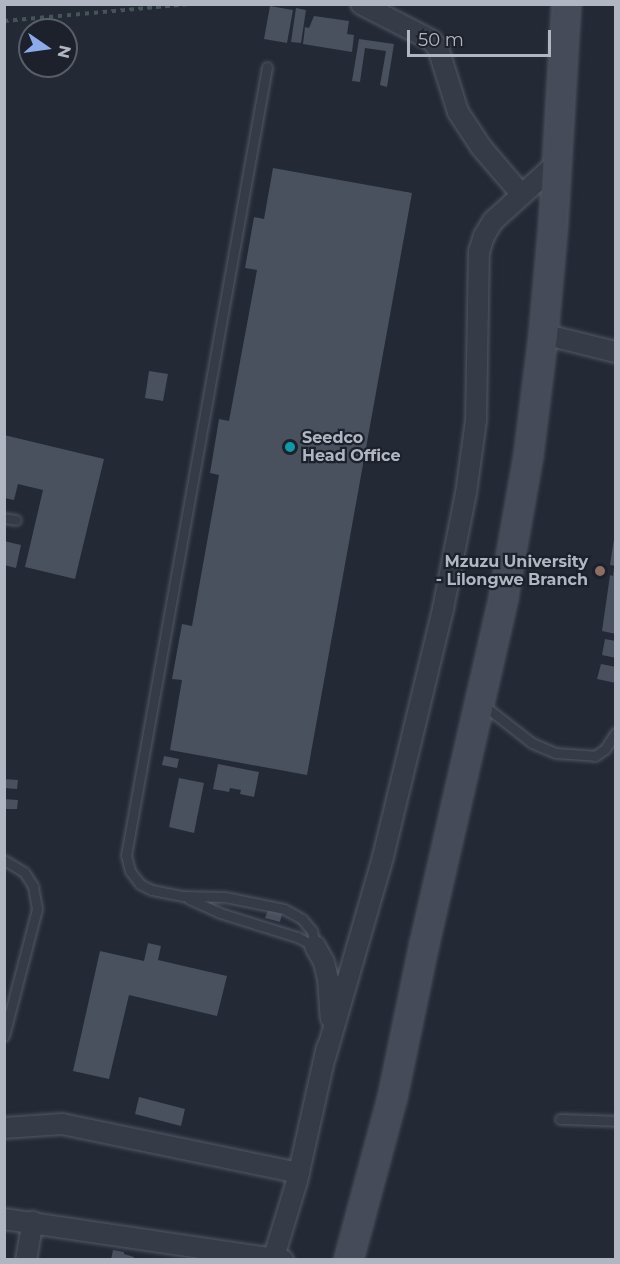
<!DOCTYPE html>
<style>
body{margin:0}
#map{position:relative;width:620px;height:1264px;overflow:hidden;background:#232a36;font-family:Montserrat,sans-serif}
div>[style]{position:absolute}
.building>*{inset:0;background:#49505e}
.path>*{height:4px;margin-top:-2px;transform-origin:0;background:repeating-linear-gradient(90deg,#465458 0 4.5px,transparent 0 9px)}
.roads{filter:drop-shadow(0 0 2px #545964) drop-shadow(0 0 2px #545964)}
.lane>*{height:9px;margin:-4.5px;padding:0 4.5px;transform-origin:4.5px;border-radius:4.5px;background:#363c47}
.street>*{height:20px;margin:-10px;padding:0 10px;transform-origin:10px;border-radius:10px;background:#363c47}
.secondary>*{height:27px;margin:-13.5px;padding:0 13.5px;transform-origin:13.5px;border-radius:13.5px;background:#454b59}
.dots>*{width:16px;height:16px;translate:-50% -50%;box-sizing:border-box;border:3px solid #1c212b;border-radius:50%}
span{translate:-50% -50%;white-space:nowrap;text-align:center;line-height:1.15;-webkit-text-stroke:4.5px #1c212b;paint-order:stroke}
.poi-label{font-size:16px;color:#b1b6c3;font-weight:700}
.left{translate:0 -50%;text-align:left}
.right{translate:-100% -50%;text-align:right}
.frame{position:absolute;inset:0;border:6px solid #b1b6c3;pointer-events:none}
.north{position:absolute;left:18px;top:18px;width:60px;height:60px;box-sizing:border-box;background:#1c212b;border:2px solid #585d68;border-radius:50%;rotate:103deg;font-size:16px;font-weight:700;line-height:24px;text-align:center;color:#b1b6c3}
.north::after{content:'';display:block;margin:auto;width:21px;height:27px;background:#8daaeb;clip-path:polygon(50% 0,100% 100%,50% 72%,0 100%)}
.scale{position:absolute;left:407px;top:30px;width:144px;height:27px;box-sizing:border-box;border:3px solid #b1b6c3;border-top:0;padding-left:8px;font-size:18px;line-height:21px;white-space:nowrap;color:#b1b6c3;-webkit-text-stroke:4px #1c212b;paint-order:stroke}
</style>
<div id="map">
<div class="building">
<i style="clip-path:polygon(270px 6px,293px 10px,287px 43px,264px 39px)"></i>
<i style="clip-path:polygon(296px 8px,306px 10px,301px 43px,291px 42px)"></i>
<i style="clip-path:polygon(314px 16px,349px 21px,347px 34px,354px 35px,352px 52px,303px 44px,305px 27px,309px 28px)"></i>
<i style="clip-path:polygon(359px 39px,394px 44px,387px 87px,380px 85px,386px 51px,365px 48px,360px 82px,352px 81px)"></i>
<i style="clip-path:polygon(273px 168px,412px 193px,307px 775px,170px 750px,182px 680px,172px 679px,182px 624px,192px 626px,219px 475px,210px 473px,219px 419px,229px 421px,257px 270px,245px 268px,254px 217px,264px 219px)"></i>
<i style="clip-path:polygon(149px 371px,168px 374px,163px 401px,145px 398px)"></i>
<i style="clip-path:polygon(4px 435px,104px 459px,75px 579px,25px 567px,43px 490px,18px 484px,14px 500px,4px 498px)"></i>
<i style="clip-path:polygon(614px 539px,616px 540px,616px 566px,610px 565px)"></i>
<i style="clip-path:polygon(4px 541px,21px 545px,16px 568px,4px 565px)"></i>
<i style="clip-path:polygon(614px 567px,616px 567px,616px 634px,602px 631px,610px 575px,613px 576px)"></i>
<i style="clip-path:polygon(605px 639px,616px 641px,616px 658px,602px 655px)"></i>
<i style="clip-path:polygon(601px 664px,616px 667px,616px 683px,597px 679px)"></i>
<i style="clip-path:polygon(164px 756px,179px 759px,177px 768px,162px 765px)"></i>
<i style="clip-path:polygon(218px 764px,259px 772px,254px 797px,240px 794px,241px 790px,230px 788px,229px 792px,213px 789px)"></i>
<i style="clip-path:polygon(179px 778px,204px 783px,194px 833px,169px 827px)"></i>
<i style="clip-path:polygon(4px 779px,18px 780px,17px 789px,4px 788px)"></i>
<i style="clip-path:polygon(4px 799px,18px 800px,17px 809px,4px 809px)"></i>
<i style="clip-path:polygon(268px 910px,282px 914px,280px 922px,265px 918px)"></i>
<i style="clip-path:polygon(148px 943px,161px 946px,158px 960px,227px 976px,217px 1016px,129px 995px,109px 1079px,73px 1071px,100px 951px,144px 961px)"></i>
<i style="clip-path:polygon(139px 1097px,185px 1109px,181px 1126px,135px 1114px)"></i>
<i style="clip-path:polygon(113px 1250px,124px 1252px,124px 1254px,134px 1257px,133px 1260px,111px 1260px)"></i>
</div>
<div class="path">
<i style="left:4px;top:21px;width:189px;rotate:-5.2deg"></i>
</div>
<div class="roads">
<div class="lane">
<i style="left:267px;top:67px;width:801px;rotate:100.14deg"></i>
<i style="left:126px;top:855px;width:16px;rotate:76deg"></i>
<i style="left:130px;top:871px;width:16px;rotate:52deg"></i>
<i style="left:140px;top:884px;width:13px;rotate:27deg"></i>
<i style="left:152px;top:890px;width:33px;rotate:11deg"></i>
<i style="left:184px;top:896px;width:41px;rotate:1.4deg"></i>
<i style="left:225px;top:897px;width:60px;rotate:11.5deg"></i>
<i style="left:284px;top:909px;width:21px;rotate:29deg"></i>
<i style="left:302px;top:919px;width:16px;rotate:50deg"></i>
<i style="left:312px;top:931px;width:15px;rotate:79deg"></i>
<i style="left:4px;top:518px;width:12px;rotate:9deg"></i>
<i style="left:482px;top:704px;width:63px;rotate:38deg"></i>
<i style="left:532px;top:743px;width:26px;rotate:23deg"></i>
<i style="left:556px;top:753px;width:39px;rotate:4deg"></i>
<i style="left:595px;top:756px;width:12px;rotate:-35deg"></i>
<i style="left:605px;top:749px;width:20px;rotate:-57deg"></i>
<i style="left:4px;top:860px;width:23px;rotate:31deg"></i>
<i style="left:24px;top:872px;width:17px;rotate:57deg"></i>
<i style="left:33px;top:886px;width:23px;rotate:80deg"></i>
<i style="left:37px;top:909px;width:131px;rotate:104.6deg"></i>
<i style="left:189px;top:899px;width:34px;rotate:24deg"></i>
<i style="left:220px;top:913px;width:81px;rotate:17.3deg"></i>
<i style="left:297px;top:937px;width:20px;rotate:27deg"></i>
<i style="left:560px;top:1119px;width:56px;rotate:2deg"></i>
</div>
<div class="street">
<i style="left:361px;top:4px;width:79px;rotate:27.2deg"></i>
<i style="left:431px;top:40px;width:11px;rotate:49deg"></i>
<i style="left:438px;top:48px;width:67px;rotate:72.6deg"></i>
<i style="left:458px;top:112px;width:42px;rotate:56.7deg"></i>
<i style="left:481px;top:147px;width:63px;rotate:49.5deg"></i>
<i style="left:543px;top:334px;width:75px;rotate:13.9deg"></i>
<i style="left:315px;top:946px;width:18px;rotate:61deg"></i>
<i style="left:324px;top:962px;width:17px;rotate:77deg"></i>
<i style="left:328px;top:979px;width:39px;rotate:86deg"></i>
<i style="left:325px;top:1058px;width:209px;rotate:-73.9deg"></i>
<i style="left:383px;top:857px;width:255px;rotate:-76.4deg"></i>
<i style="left:443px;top:609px;width:118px;rotate:-78.8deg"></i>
<i style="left:466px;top:493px;width:74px;rotate:-82.2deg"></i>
<i style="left:476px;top:420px;width:168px;rotate:-89deg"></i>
<i style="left:479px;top:252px;width:17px;rotate:-73deg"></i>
<i style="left:484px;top:236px;width:17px;rotate:-59deg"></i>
<i style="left:493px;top:221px;width:86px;rotate:-42.2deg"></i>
<i style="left:4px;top:1128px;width:58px;rotate:-3.9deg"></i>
<i style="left:62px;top:1124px;width:242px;rotate:11.7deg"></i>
<i style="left:4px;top:1219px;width:282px;rotate:8.4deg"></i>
<i style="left:26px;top:1260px;width:39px;rotate:-80deg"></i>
<i style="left:273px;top:1260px;width:83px;rotate:-73.1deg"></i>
<i style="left:297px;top:1181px;width:137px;rotate:-77.4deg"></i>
</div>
<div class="secondary">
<i style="left:348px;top:1260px;width:169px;rotate:-74.9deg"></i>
<i style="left:392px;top:1097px;width:157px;rotate:-78.3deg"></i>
<i style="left:424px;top:943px;width:355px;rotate:-77.1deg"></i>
<i style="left:503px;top:597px;width:144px;rotate:-80deg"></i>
<i style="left:528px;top:455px;width:122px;rotate:-82.9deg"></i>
<i style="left:543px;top:334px;width:113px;rotate:-84.9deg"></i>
<i style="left:553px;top:221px;width:217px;rotate:-86.6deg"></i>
</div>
</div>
<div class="dots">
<i style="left:290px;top:447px;background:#0f9aa8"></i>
<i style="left:600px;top:571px;background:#8d6e63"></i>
</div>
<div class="poi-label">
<span class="left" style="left:302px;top:447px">Seedco<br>Head Office</span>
<span class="right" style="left:588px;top:571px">Mzuzu University<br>- Lilongwe Branch</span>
</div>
<div class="frame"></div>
<div class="north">N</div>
<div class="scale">50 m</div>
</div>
